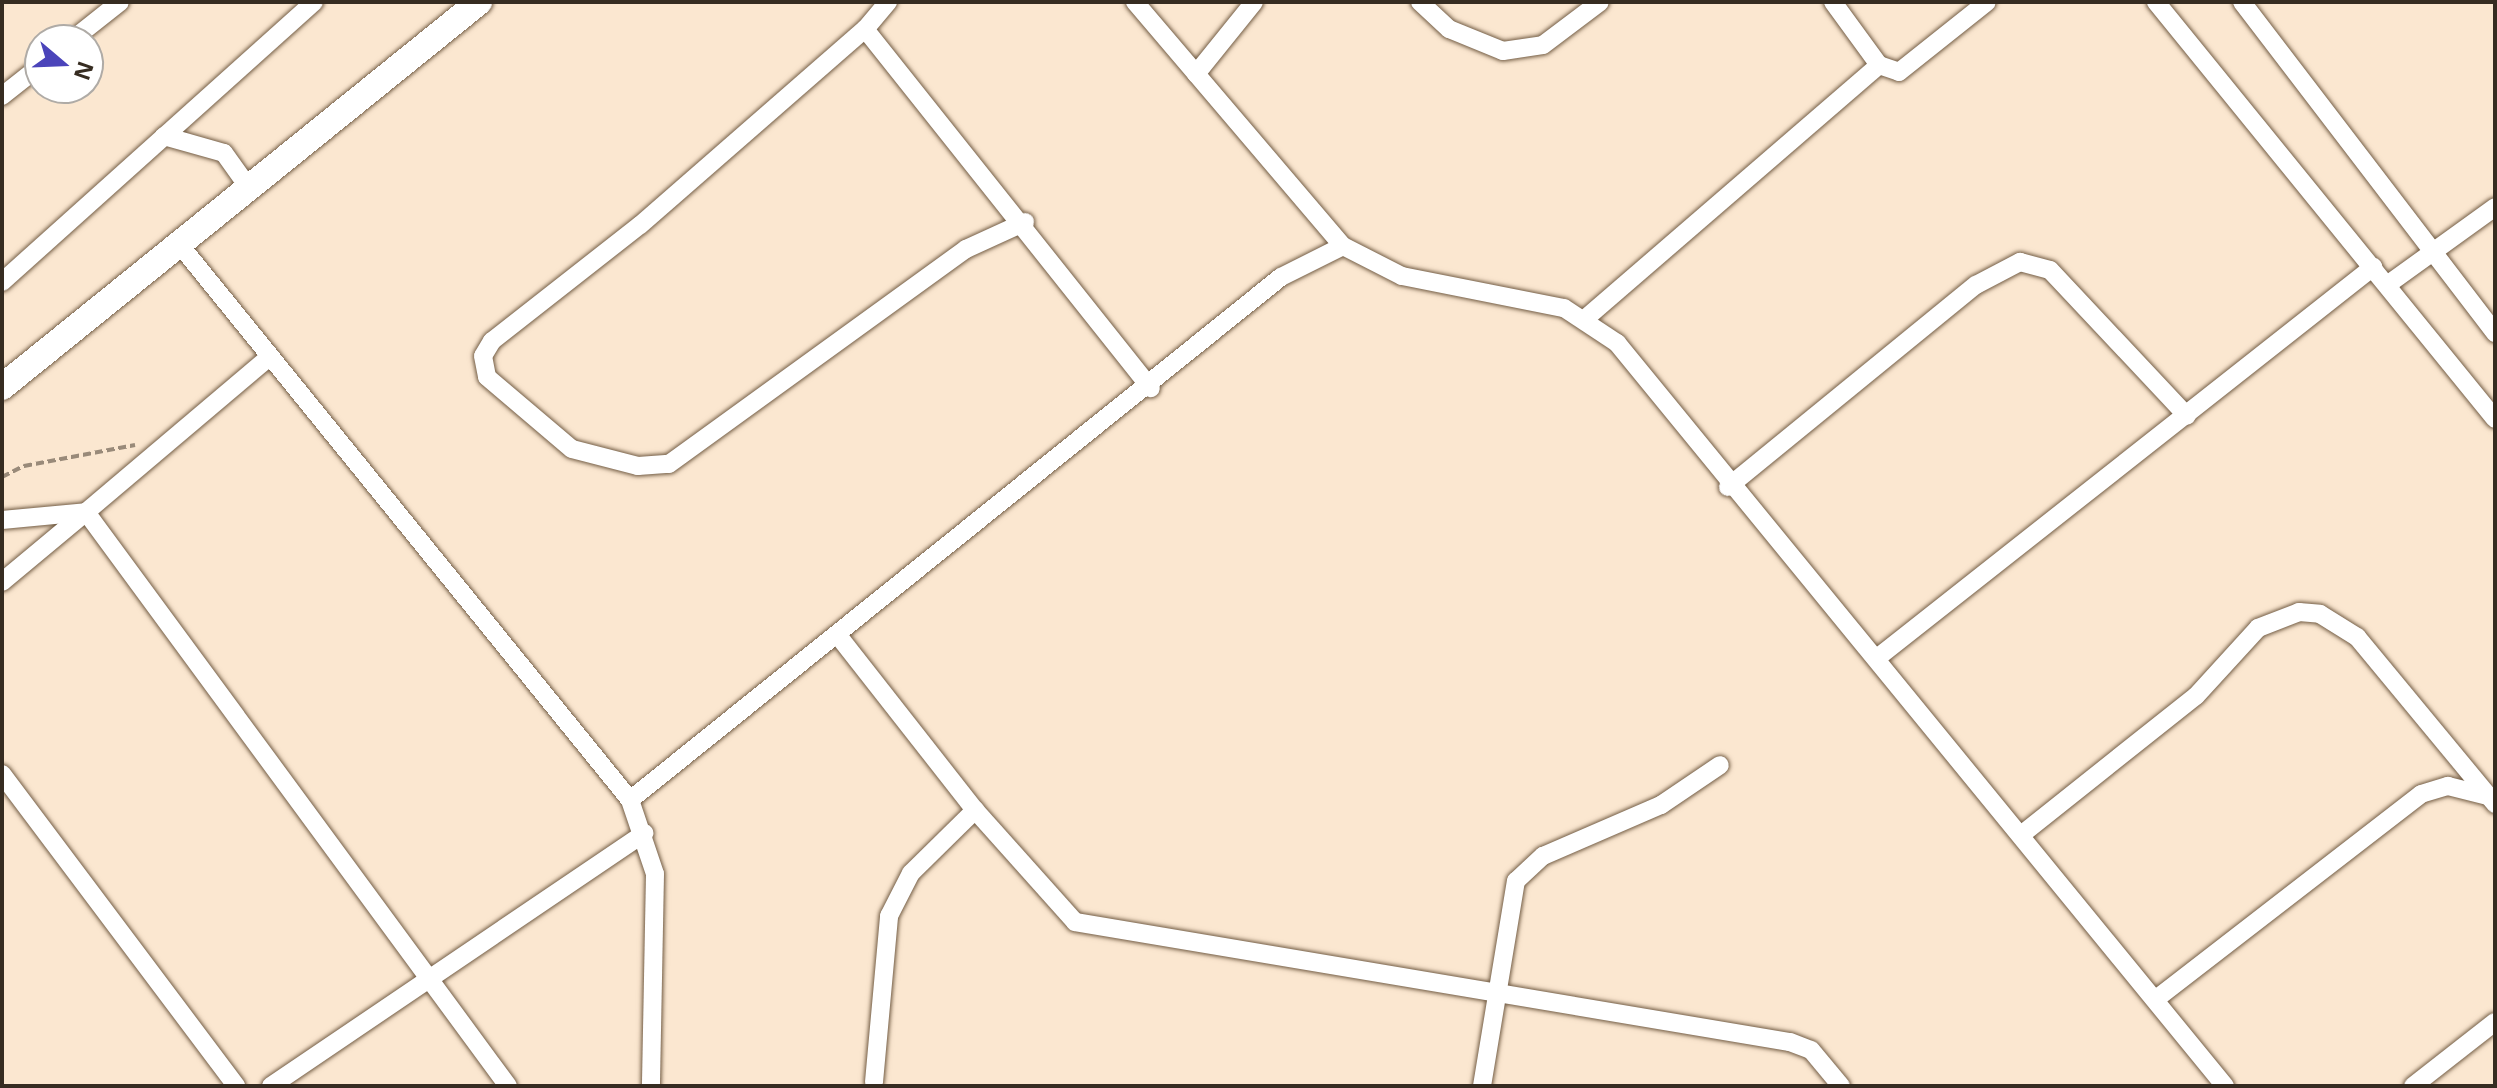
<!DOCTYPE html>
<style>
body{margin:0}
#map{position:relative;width:2497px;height:1088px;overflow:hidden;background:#fbe7d0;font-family:"Open Sans",sans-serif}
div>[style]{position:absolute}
.path>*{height:4px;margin-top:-2px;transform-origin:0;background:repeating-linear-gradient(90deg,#998a79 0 8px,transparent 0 12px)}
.roads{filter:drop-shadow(0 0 2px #735d45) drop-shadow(0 0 2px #735d45)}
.street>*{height:18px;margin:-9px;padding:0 9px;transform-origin:9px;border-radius:9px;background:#fff}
.secondary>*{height:26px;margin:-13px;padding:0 13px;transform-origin:13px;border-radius:13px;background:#fff}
span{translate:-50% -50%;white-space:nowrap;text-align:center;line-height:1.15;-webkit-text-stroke:6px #fff;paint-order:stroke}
.frame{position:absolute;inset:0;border:4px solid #362c21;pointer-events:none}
.north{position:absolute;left:24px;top:24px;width:80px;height:80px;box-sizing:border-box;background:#fff;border:2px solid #afaba6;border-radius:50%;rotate:109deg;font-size:22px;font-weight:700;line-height:32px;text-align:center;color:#362c21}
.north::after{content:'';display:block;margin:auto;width:28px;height:36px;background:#4b44ba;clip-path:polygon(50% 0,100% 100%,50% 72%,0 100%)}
</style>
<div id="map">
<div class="path">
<i style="left:2px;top:477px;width:25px;rotate:-27deg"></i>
<i style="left:24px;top:466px;width:113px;rotate:-10.7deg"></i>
</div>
<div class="roads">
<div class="street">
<i style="left:888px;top:2px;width:35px;rotate:130deg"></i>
<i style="left:865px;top:29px;width:459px;rotate:51.5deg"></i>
<i style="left:1135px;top:2px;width:321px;rotate:49.6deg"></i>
<i style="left:1420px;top:2px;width:40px;rotate:43deg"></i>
<i style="left:1449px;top:29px;width:58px;rotate:22.2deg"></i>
<i style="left:1503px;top:51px;width:40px;rotate:-8.5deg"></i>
<i style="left:1543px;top:45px;width:71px;rotate:-37deg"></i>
<i style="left:1833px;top:2px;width:78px;rotate:53.9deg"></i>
<i style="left:1879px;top:65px;width:21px;rotate:19deg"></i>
<i style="left:1899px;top:72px;width:112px;rotate:-38.5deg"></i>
<i style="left:2156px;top:2px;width:537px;rotate:50.89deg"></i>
<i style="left:2242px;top:2px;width:417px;rotate:52.6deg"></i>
<i style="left:865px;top:29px;width:298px;rotate:138.9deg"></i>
<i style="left:640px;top:225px;width:188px;rotate:141.9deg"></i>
<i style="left:492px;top:341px;width:17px;rotate:121deg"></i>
<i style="left:483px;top:356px;width:21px;rotate:79deg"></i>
<i style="left:487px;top:377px;width:111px;rotate:40.3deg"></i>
<i style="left:572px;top:449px;width:68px;rotate:14.4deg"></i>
<i style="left:638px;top:466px;width:31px;rotate:-4deg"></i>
<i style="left:669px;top:464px;width:367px;rotate:-35.9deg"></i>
<i style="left:966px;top:249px;width:65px;rotate:-24.6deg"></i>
<i style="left:72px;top:40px;width:61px;rotate:-38.4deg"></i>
<i style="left:1196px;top:74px;width:92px;rotate:-51.1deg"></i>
<i style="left:2px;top:96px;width:48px;rotate:-38.3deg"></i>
<i style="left:164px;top:136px;width:62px;rotate:15.8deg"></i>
<i style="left:224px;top:153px;width:43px;rotate:54.5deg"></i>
<i style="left:180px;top:245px;width:715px;rotate:50.96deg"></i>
<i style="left:630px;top:800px;width:78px;rotate:71.3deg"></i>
<i style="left:655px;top:874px;width:212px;rotate:91.1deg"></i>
<i style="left:2px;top:282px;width:419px;rotate:-41.9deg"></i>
<i style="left:2387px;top:285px;width:133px;rotate:-35.8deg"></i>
<i style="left:1586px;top:318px;width:387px;rotate:-40.8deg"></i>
<i style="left:267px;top:359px;width:237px;rotate:139.8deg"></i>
<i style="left:86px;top:512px;width:712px;rotate:53.68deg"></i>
<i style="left:1728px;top:487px;width:320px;rotate:-39.2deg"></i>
<i style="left:1976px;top:285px;width:50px;rotate:-27.6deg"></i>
<i style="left:2020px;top:262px;width:31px;rotate:15deg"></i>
<i style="left:2050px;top:270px;width:200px;rotate:46.8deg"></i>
<i style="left:2px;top:520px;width:84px;rotate:-5.4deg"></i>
<i style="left:86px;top:512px;width:109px;rotate:140.2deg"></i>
<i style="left:840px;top:638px;width:219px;rotate:51.9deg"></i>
<i style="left:975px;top:810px;width:150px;rotate:48.2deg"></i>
<i style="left:1075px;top:922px;width:725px;rotate:9.53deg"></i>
<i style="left:1790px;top:1042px;width:22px;rotate:21deg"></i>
<i style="left:1811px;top:1050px;width:47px;rotate:50.2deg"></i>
<i style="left:1877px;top:658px;width:632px;rotate:-38.25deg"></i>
<i style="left:2px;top:774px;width:390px;rotate:53.1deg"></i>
<i style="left:630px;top:800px;width:835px;rotate:-38.78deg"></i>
<i style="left:1281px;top:277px;width:69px;rotate:-26.6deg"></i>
<i style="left:1343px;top:246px;width:66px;rotate:27deg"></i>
<i style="left:1402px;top:276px;width:165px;rotate:11.2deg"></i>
<i style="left:1564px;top:308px;width:64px;rotate:33.4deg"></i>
<i style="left:1617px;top:343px;width:960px;rotate:50.71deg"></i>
<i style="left:2021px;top:835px;width:223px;rotate:-38.5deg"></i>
<i style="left:2196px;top:696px;width:92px;rotate:-47.6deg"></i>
<i style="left:2258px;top:628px;width:44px;rotate:-21.3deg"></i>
<i style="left:2299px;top:612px;width:21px;rotate:5deg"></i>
<i style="left:2320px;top:614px;width:44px;rotate:31.9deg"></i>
<i style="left:2357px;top:637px;width:217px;rotate:50.4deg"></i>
<i style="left:2156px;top:999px;width:335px;rotate:-37.7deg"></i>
<i style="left:2421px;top:794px;width:28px;rotate:-17deg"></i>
<i style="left:2448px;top:786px;width:41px;rotate:14deg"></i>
<i style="left:874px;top:1082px;width:167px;rotate:-84.8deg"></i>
<i style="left:889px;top:916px;width:48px;rotate:-62.9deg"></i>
<i style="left:911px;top:873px;width:90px;rotate:-44.5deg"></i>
<i style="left:271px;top:1086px;width:451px;rotate:-34.1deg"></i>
<i style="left:1482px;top:1086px;width:208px;rotate:-80.6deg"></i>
<i style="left:1516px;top:881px;width:37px;rotate:-43deg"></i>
<i style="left:1543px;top:856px;width:129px;rotate:-23.4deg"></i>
<i style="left:1661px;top:805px;width:71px;rotate:-34.1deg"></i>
<i style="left:2413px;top:1086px;width:104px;rotate:-38deg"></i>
</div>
<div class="secondary">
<i style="left:2px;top:387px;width:613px;rotate:-38.91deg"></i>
</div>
</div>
<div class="frame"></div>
<div class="north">N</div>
</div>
